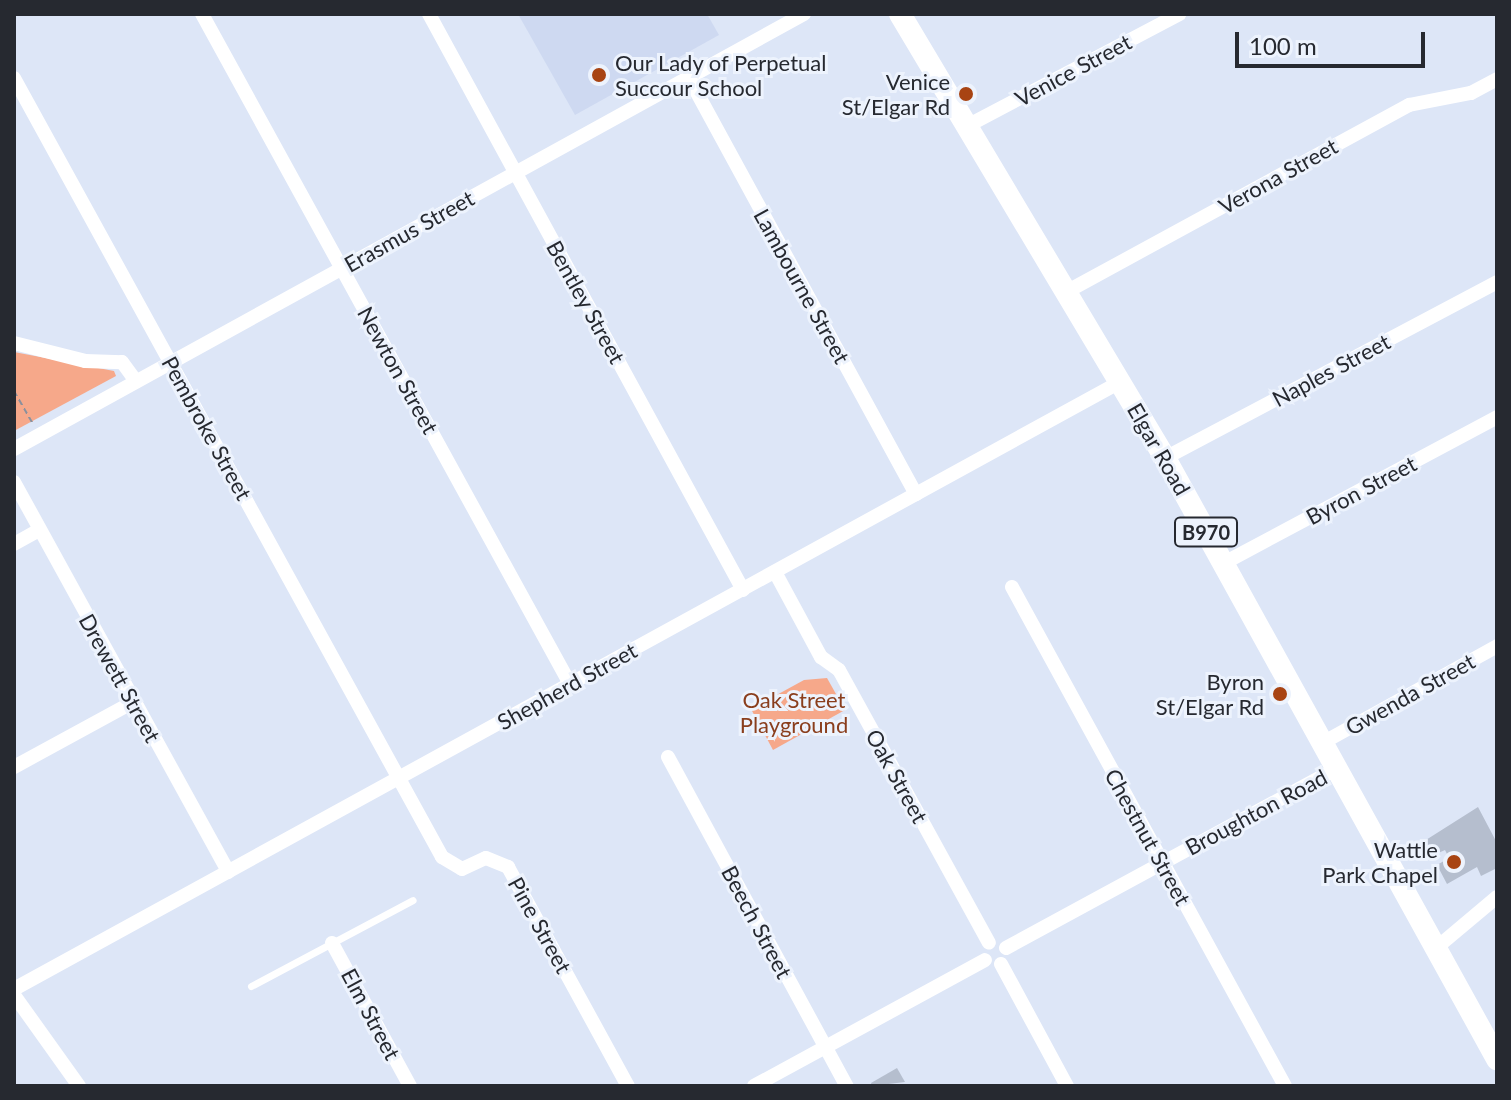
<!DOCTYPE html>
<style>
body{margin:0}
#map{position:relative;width:1511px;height:1100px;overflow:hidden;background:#dde6f7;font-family:Lato,sans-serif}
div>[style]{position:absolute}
.built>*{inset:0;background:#ced9f1}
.green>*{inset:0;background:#f6a88a}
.building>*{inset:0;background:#b5bece}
.path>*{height:2px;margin-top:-1px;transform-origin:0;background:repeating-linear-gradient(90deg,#8a909d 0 6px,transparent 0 10px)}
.lane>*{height:7px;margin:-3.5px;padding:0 3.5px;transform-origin:3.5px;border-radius:3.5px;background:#fff}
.street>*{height:14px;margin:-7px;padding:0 7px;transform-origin:7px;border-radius:7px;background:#fff}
.primary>*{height:22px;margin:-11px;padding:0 11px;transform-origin:11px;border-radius:11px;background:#fff}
.dots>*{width:22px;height:22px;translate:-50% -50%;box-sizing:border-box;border:4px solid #edf3fd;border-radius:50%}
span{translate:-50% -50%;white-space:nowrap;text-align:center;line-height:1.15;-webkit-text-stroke:6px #edf3fd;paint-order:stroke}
.shield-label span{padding:2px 6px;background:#edf3fd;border:2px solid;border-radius:6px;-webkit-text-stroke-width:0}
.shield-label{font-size:20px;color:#262930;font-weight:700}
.poi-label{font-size:22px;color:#262930}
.left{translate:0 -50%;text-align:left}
.right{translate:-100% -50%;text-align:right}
.street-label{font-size:22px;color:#262930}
.park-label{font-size:22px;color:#8a3e1d}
.frame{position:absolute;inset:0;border:16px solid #262930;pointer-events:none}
.scale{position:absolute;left:1235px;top:32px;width:190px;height:36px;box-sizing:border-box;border:4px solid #262930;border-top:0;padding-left:10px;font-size:24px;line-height:28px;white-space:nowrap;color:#262930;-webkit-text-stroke:6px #edf3fd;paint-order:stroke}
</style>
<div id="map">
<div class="built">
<i style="clip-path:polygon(518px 14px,707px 14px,719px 35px,575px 115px)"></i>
</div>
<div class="green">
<i style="clip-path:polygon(14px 352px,114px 371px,116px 376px,14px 431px)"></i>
<i style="clip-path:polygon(827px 678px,845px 710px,773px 750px,751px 709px,804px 680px)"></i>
</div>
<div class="building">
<i style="clip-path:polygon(1478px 807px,1497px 843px,1497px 868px,1481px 876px,1477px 867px,1447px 884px,1437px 865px,1449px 858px,1445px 850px,1425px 859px,1418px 845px)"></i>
<i style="clip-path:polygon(897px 1068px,905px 1082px,872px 1086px,871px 1083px)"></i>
</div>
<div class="path">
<i style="left:14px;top:391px;width:38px;rotate:60deg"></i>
</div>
<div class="lane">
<i style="left:251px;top:986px;width:183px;rotate:-28deg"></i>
</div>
<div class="street">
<i style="left:202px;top:14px;width:764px;rotate:61.22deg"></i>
<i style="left:429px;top:14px;width:656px;rotate:61.4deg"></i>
<i style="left:14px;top:78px;width:889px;rotate:61.21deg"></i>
<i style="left:442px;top:857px;width:23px;rotate:31deg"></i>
<i style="left:462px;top:869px;width:26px;rotate:-25deg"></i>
<i style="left:486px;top:858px;width:24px;rotate:22deg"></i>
<i style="left:508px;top:867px;width:250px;rotate:61.3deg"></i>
<i style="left:689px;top:78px;width:474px;rotate:61.4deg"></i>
<i style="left:967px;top:126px;width:240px;rotate:-27.8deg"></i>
<i style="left:1066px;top:292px;width:391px;rotate:-28.6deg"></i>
<i style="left:1409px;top:105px;width:63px;rotate:-11deg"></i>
<i style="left:1471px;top:93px;width:30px;rotate:-28deg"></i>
<i style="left:14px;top:343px;width:73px;rotate:14.2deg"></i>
<i style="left:85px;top:361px;width:37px;rotate:2deg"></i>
<i style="left:122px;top:362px;width:24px;rotate:54deg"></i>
<i style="left:14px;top:449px;width:902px;rotate:-28.84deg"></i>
<i style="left:1165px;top:458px;width:376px;rotate:-27.9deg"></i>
<i style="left:14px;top:482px;width:445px;rotate:61.2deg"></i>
<i style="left:14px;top:544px;width:29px;rotate:-29deg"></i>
<i style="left:1224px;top:563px;width:310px;rotate:-28.1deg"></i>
<i style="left:775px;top:572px;width:97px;rotate:61.6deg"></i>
<i style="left:821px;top:657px;width:22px;rotate:36deg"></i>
<i style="left:839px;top:670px;width:311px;rotate:61.2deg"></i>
<i style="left:1012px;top:587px;width:569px;rotate:61.32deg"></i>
<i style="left:1324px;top:742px;width:198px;rotate:-29deg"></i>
<i style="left:668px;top:757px;width:375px;rotate:61.5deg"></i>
<i style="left:14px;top:767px;width:136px;rotate:-28.6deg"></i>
<i style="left:332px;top:943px;width:163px;rotate:61.4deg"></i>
<i style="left:1006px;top:948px;width:378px;rotate:-28.5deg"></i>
<i style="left:1435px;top:949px;width:81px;rotate:-40deg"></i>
<i style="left:1001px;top:964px;width:139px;rotate:61.6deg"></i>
<i style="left:14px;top:989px;width:1262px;rotate:-28.76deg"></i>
<i style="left:14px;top:995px;width:112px;rotate:54.5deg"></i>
<i style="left:754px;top:1086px;width:263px;rotate:-28.6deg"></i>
</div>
<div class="primary">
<i style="left:900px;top:14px;width:517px;rotate:59.17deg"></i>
<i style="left:1165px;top:458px;width:687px;rotate:61.08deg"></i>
</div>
<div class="dots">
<i style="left:599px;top:75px;background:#a84413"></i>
<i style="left:966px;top:94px;background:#a84413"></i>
<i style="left:1280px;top:694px;background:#a84413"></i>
<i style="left:1454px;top:862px;background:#a84413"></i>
</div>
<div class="shield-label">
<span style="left:1206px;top:532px">B970</span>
</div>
<div class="poi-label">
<span class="left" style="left:615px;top:75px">Our Lady of Perpetual<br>Succour School</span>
<span class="right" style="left:950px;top:94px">Venice<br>St/Elgar Rd</span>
<span class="right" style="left:1264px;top:694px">Byron<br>St/Elgar Rd</span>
<span class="right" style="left:1438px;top:862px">Wattle<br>Park Chapel</span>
</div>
<div class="street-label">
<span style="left:1073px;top:70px;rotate:-28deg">Venice Street</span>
<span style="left:1278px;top:176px;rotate:-29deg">Verona Street</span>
<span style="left:409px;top:231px;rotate:-29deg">Erasmus Street</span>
<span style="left:802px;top:286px;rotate:61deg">Lambourne Street</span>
<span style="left:586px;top:302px;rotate:61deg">Bentley Street</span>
<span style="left:398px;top:370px;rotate:61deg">Newton Street</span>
<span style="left:1331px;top:370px;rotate:-28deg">Naples Street</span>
<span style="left:207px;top:428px;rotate:61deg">Pembroke Street</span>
<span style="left:1159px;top:449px;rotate:60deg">Elgar Road</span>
<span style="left:1361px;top:490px;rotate:-28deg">Byron Street</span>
<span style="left:120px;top:678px;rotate:61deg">Drewett Street</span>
<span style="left:567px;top:686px;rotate:-29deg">Shepherd Street</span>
<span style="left:1410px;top:694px;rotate:-29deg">Gwenda Street</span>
<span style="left:897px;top:776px;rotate:61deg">Oak Street</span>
<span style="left:1256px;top:812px;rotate:-28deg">Broughton Road</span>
<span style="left:1148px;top:837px;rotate:61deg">Chestnut Street</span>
<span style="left:757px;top:922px;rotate:62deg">Beech Street</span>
<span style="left:540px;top:925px;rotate:61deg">Pine Street</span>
<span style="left:371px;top:1014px;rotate:62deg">Elm Street</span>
</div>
<div class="park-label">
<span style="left:794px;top:712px">Oak Street<br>Playground</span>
</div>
<div class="frame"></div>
<div class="scale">100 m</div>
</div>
